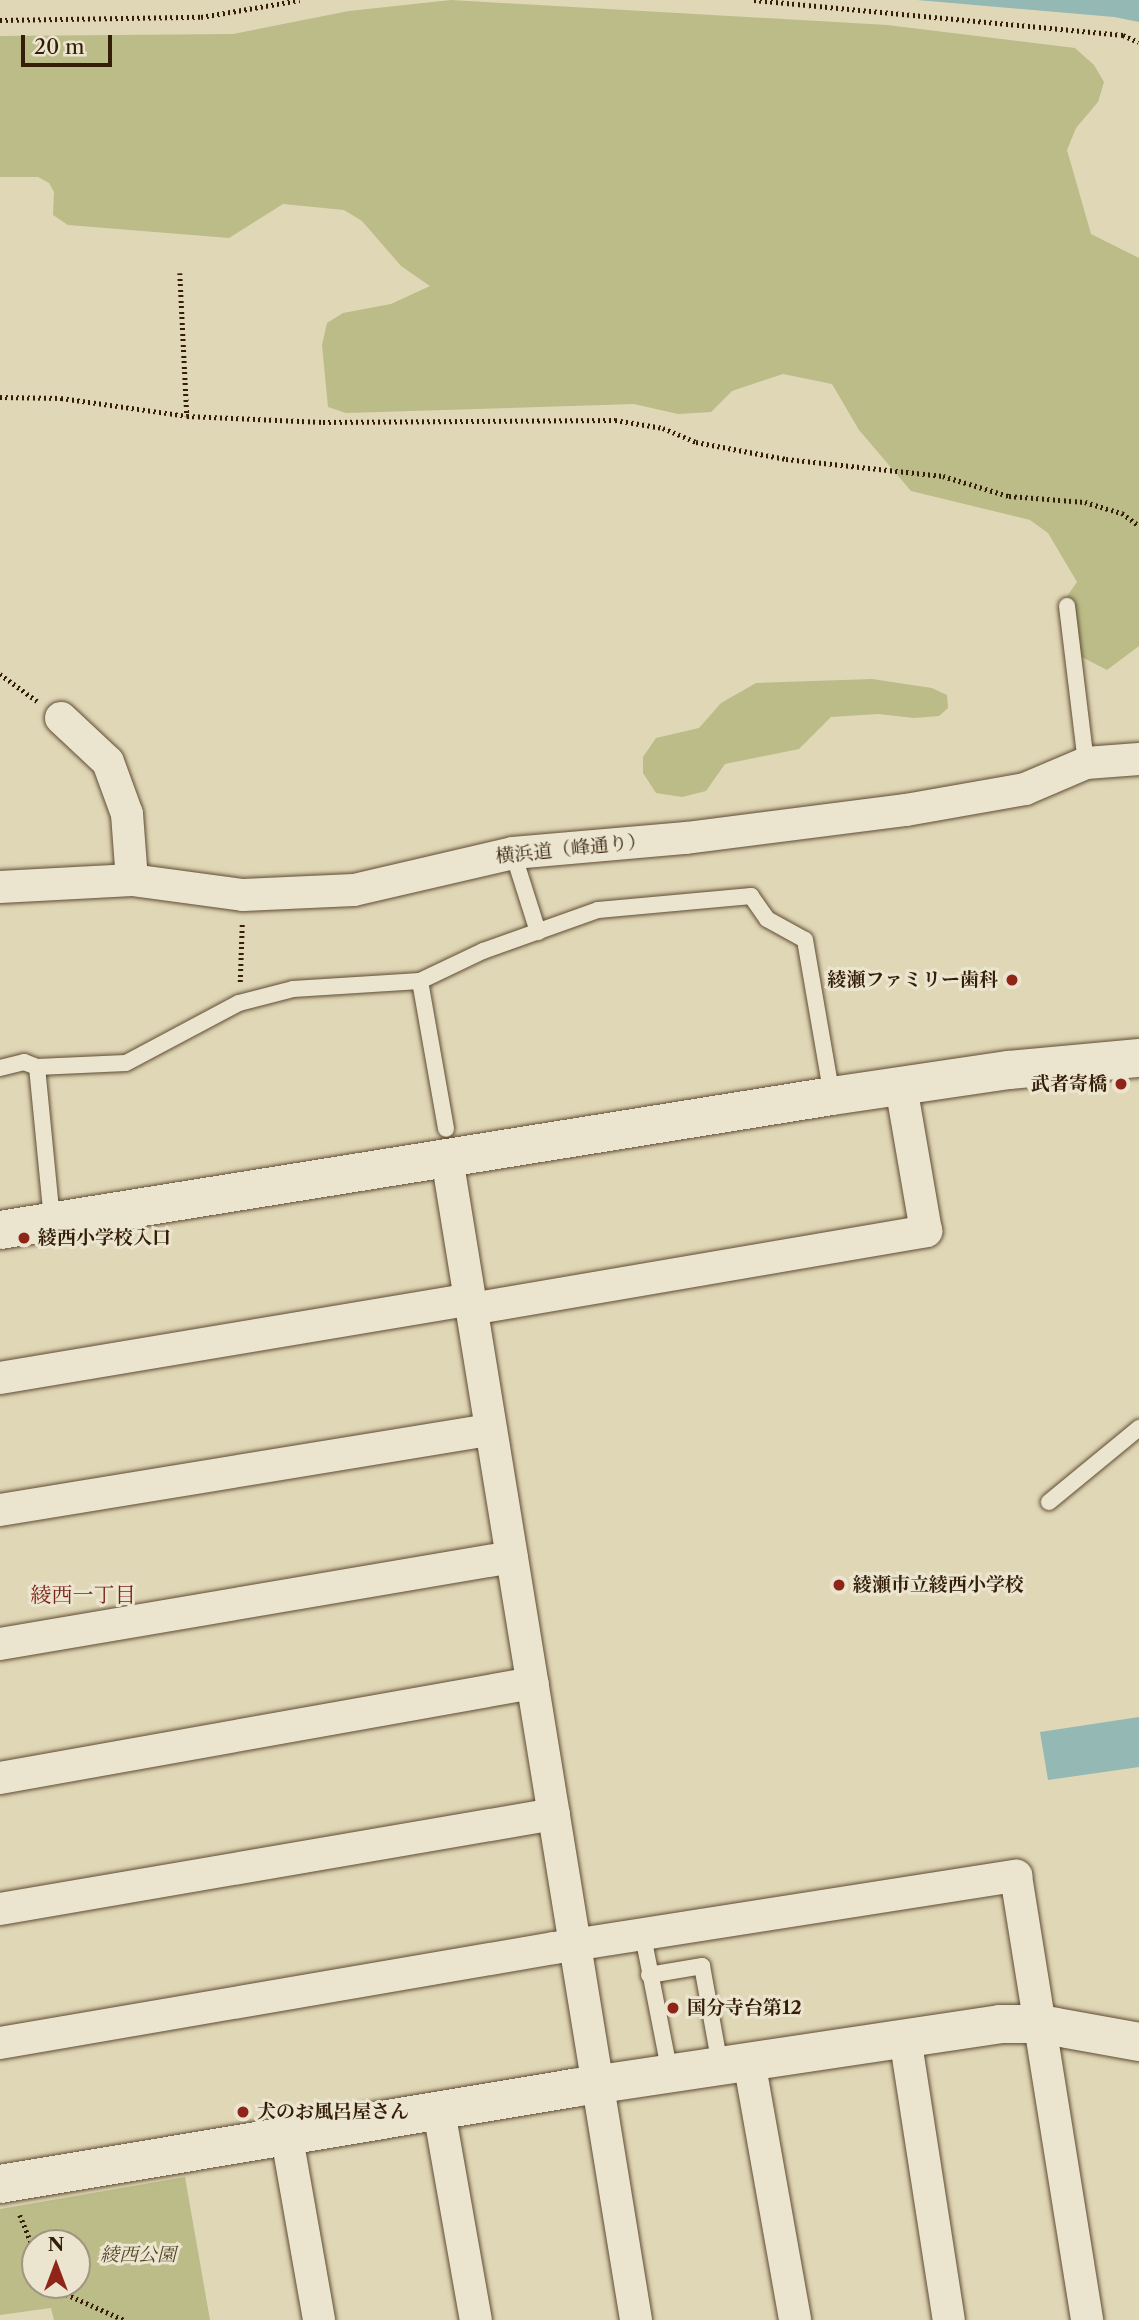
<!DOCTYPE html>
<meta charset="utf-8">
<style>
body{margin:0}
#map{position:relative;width:1139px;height:2320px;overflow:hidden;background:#e0d7b6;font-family:"Libre Caslon Text","Noto Serif JP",serif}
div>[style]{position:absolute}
.green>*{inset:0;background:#bbbc88}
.water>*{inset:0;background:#94b8b3}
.path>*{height:4.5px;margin-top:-2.25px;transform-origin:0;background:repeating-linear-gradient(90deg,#351e07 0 2px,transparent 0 5.5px)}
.roads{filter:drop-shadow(0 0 2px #604c33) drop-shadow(0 0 2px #604c33)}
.service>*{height:16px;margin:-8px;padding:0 8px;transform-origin:8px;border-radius:8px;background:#ebe5d0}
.minor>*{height:32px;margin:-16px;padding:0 16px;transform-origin:16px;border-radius:16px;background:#ebe5d0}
.tertiary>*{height:38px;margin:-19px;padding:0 19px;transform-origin:19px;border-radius:19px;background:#ebe5d0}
.dots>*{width:19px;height:19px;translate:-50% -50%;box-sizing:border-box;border:4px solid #ebe5d0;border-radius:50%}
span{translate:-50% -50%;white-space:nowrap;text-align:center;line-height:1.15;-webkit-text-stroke:6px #ebe5d0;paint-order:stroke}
.street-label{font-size:19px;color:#351e07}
.poi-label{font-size:19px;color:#351e07;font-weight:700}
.right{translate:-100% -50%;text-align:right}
.left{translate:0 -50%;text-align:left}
.park-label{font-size:19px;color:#564627;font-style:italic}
.neighbourhood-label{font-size:21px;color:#7a1f14}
.north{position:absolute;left:21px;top:2229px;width:70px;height:70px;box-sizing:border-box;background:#ebe5d0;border:2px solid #a29580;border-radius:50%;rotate:0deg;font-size:19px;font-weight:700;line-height:28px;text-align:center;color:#351e07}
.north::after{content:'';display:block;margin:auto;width:24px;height:32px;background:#8f2418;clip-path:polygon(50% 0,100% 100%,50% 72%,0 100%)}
.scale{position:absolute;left:21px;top:35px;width:91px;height:32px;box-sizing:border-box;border:4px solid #351e07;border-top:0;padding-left:9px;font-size:21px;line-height:24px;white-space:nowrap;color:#351e07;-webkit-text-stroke:5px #ebe5d0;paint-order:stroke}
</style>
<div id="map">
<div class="green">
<i style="clip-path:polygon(451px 0,887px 25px,1075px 48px,1094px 65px,1104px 82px,1098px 102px,1076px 128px,1067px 150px,1091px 234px,1139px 258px,1139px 646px,1107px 670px,1076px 654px,1062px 632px,1060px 606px,1077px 582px,1048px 533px,1030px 520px,911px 491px,859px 430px,832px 384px,783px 374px,732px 391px,711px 412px,678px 414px,634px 404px,346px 413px,328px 407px,322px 345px,327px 323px,343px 313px,391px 304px,430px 286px,401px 266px,362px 221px,344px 210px,283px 204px,229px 238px,68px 225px,53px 215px,54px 192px,49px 183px,38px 177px,0 177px,0 36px,233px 34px,349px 11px)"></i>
<i style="clip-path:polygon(872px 679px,932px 688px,947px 695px,948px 708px,939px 716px,914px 718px,878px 714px,831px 717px,799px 749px,725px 764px,706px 791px,682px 797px,656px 793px,643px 773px,643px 757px,656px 738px,699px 728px,721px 703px,756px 683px)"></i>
<i style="clip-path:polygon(evenodd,185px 2177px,210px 2320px,54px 2320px,51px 2308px,0 2315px,0 2209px,185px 2177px,35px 2243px,77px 2243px,77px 2285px,35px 2285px,35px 2243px)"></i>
</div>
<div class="water">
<i style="clip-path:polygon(917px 0,1139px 0,1139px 22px,1114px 17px)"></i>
<i style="clip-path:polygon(1139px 1717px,1139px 1767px,1048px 1780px,1040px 1732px)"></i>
</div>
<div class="path">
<i style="left:754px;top:0;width:371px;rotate:5.4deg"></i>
<i style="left:1123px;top:35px;width:17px;rotate:24deg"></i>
<i style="left:0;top:20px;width:201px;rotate:-0.9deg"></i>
<i style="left:201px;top:17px;width:100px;rotate:-9.7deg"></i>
<i style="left:180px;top:273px;width:143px;rotate:87.2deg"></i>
<i style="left:0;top:397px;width:61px;rotate:0.9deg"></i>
<i style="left:61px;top:398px;width:127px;rotate:8.1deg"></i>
<i style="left:187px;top:416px;width:136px;rotate:2.5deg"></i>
<i style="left:323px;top:422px;width:292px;rotate:-0.4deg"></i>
<i style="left:615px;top:420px;width:49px;rotate:9.5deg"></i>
<i style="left:663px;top:428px;width:36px;rotate:23deg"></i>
<i style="left:696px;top:442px;width:92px;rotate:10.7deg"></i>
<i style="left:786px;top:459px;width:158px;rotate:6.2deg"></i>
<i style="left:943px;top:476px;width:69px;rotate:16.9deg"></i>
<i style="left:1009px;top:496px;width:76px;rotate:4.5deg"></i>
<i style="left:1085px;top:502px;width:39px;rotate:17deg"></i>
<i style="left:1122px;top:513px;width:21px;rotate:37deg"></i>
<i style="left:0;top:674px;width:46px;rotate:36.1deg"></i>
<i style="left:240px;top:982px;width:58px;rotate:-88deg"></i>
<i style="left:20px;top:2215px;width:40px;rotate:68deg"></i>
<i style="left:60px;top:2285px;width:11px;rotate:56deg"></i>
<i style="left:66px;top:2294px;width:64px;rotate:24.1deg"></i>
</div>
<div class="roads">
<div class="service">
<i style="left:1067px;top:606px;width:158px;rotate:83.1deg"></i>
<i style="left:513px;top:853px;width:83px;rotate:72.4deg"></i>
<i style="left:420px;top:981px;width:150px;rotate:80deg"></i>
<i style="left:37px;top:1067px;width:155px;rotate:84.4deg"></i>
<i style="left:0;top:1068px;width:25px;rotate:-14deg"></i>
<i style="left:24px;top:1062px;width:14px;rotate:21deg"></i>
<i style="left:37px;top:1067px;width:89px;rotate:-2.6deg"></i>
<i style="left:126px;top:1063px;width:128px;rotate:-28deg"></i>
<i style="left:239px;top:1003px;width:56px;rotate:-14.5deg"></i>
<i style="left:293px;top:989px;width:127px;rotate:-3.6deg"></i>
<i style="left:420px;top:981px;width:70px;rotate:-25.5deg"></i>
<i style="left:483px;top:951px;width:122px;rotate:-19.6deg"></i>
<i style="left:598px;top:910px;width:154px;rotate:-5.2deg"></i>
<i style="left:751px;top:896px;width:28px;rotate:55deg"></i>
<i style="left:767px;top:919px;width:43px;rotate:28.9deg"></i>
<i style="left:805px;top:940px;width:158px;rotate:80.2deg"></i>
<i style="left:1049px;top:1502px;width:117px;rotate:-39.4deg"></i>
<i style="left:643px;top:1936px;width:140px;rotate:78.9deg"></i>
<i style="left:649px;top:1975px;width:54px;rotate:-9.6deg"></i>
<i style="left:702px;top:1966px;width:101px;rotate:79.7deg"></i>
</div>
<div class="minor">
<i style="left:61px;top:718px;width:64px;rotate:43.1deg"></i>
<i style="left:108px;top:762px;width:55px;rotate:69.9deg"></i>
<i style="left:127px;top:814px;width:66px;rotate:85.7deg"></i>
<i style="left:0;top:887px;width:132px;rotate:-3deg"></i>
<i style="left:132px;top:880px;width:112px;rotate:7.7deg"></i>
<i style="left:243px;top:895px;width:111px;rotate:-2.6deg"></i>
<i style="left:354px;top:890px;width:163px;rotate:-13.1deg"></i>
<i style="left:513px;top:853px;width:174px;rotate:-5deg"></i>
<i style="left:686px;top:838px;width:222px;rotate:-7.3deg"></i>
<i style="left:906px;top:810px;width:121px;rotate:-10deg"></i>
<i style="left:1025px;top:789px;width:66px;rotate:-23.1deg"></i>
<i style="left:1086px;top:763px;width:53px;rotate:-4.3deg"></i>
<i style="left:447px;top:1158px;width:1177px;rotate:80.76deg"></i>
<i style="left:471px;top:1309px;width:462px;rotate:-9.7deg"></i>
<i style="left:926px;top:1231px;width:147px;rotate:-99.8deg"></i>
<i style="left:0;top:1378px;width:477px;rotate:-9.5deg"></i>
<i style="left:0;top:1510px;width:497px;rotate:-9.3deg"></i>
<i style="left:0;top:1644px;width:519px;rotate:-9.64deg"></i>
<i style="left:0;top:1778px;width:541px;rotate:-10.11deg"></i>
<i style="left:0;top:1909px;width:562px;rotate:-9.73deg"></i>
<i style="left:905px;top:2037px;width:286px;rotate:81.2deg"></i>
<i style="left:0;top:2043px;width:562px;rotate:-9.73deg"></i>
<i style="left:554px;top:1948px;width:468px;rotate:-8.9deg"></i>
<i style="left:1016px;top:1876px;width:450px;rotate:80.9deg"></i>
<i style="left:749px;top:2061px;width:263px;rotate:79.9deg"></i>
<i style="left:439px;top:2111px;width:212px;rotate:80deg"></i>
<i style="left:287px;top:2138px;width:185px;rotate:80deg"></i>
</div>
<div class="tertiary">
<i style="left:0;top:1230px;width:843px;rotate:-9.15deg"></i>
<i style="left:832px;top:1096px;width:179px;rotate:-8.4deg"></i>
<i style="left:1009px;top:1070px;width:131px;rotate:-5.3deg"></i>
<i style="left:0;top:2184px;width:581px;rotate:-9.51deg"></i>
<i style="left:573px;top:2088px;width:432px;rotate:-8.5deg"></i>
<i style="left:1000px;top:2024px;width:40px"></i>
<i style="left:1040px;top:2024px;width:101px;rotate:10.3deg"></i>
</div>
</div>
<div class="dots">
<i style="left:1012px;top:980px;background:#8f2418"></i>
<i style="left:1121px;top:1084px;background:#8f2418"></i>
<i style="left:24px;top:1238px;background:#8f2418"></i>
<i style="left:839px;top:1585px;background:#8f2418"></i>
<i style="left:673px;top:2008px;background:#8f2418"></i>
<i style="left:243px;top:2112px;background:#8f2418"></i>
</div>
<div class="street-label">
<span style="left:571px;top:849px;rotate:-6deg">横浜道（峰通り）</span>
</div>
<div class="poi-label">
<span class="right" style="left:998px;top:980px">綾瀬ファミリー歯科</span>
<span class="right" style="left:1107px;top:1084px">武者寄橋</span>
<span class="left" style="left:38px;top:1238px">綾西小学校入口</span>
<span class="left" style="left:853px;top:1585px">綾瀬市立綾西小学校</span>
<span class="left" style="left:687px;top:2008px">国分寺台第12</span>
<span class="left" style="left:257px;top:2112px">犬のお風呂屋さん</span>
</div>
<div class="park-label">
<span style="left:138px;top:2255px">綾西公園</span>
</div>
<div class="neighbourhood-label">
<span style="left:83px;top:1595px">綾西一丁目</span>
</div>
<div class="north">N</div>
<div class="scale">20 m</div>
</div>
